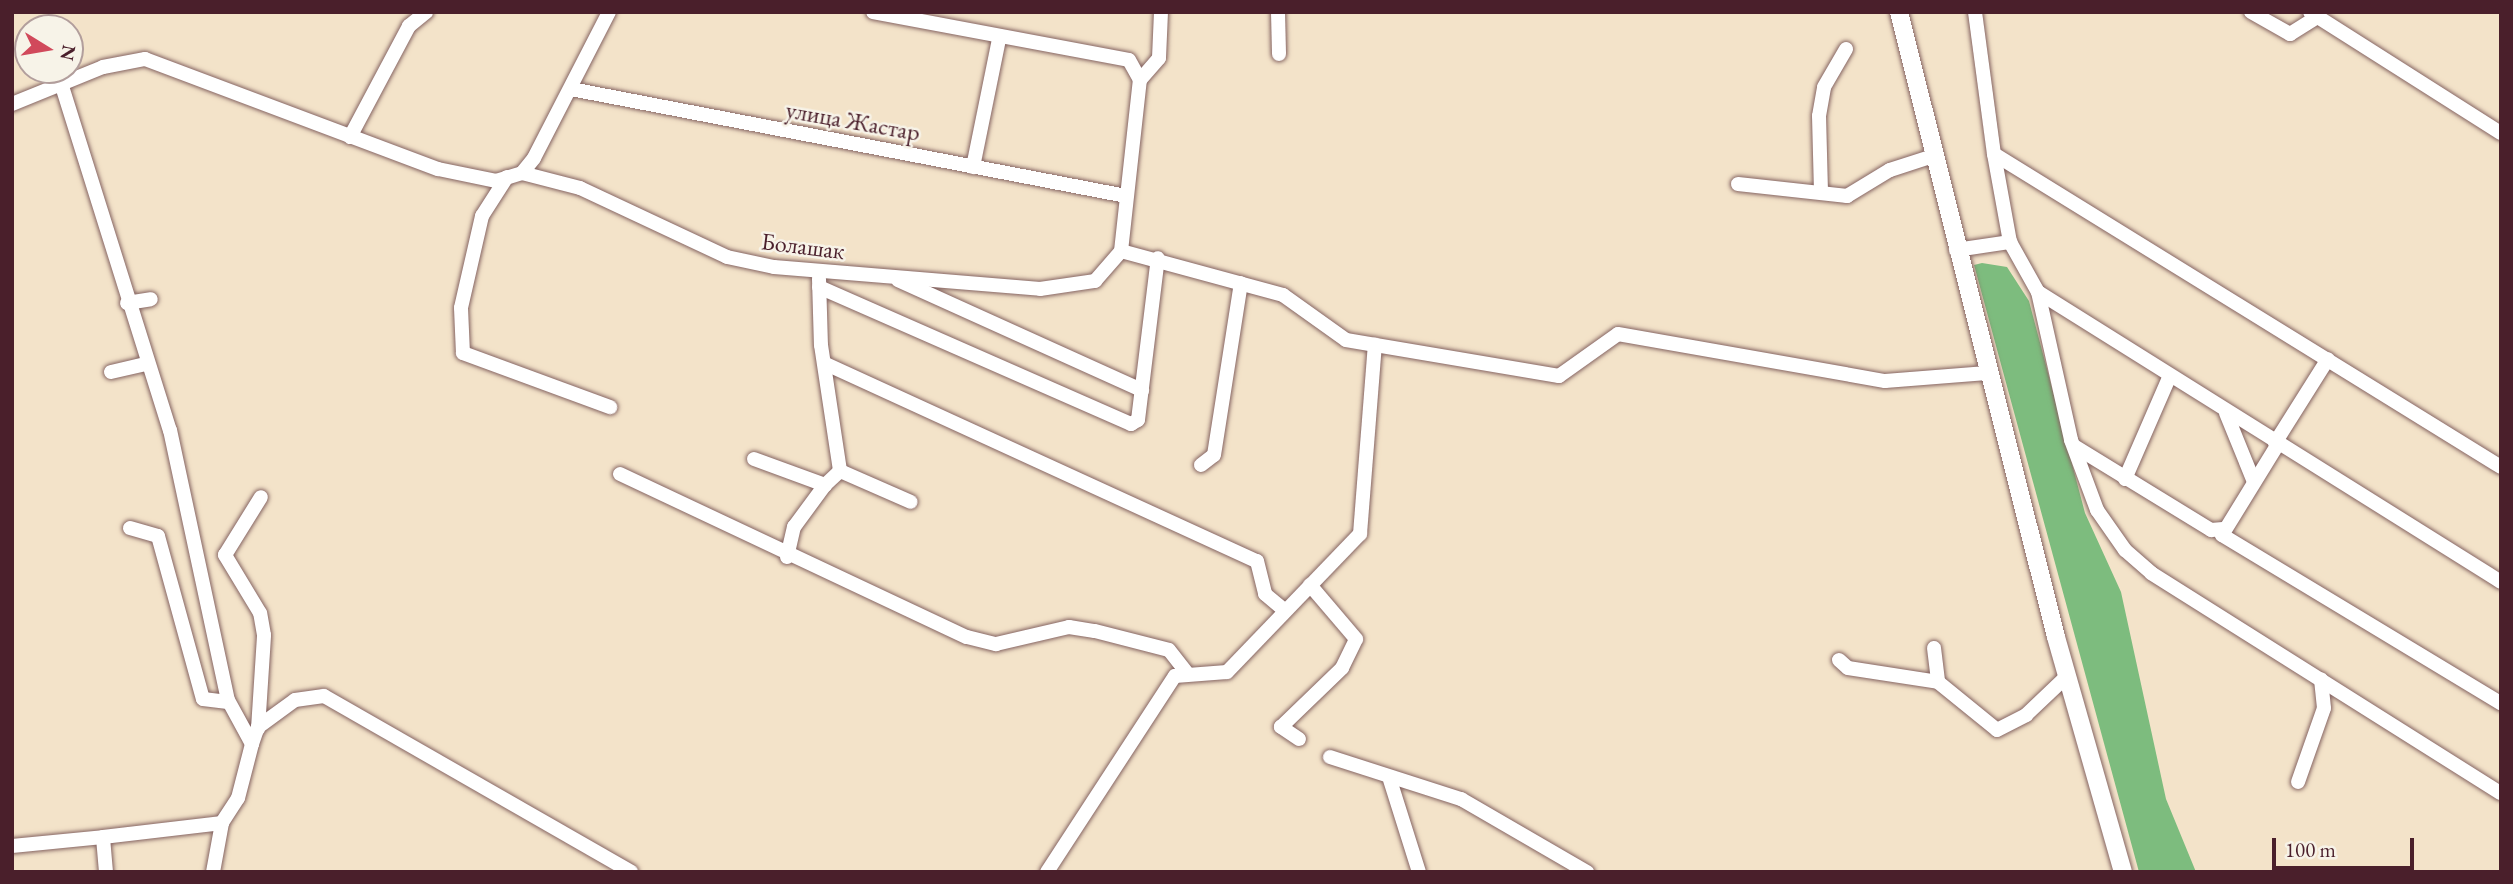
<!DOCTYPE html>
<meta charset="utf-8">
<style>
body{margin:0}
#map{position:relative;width:2513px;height:884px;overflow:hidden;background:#f3e3c9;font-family:"EB Garamond",serif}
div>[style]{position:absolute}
.forest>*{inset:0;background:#7dbc7e}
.roads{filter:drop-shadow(0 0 2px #856462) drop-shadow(0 0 2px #856462)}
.minor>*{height:14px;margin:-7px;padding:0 7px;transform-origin:7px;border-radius:7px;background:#fff}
.major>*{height:18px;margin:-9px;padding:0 9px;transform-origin:9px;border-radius:9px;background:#fff}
span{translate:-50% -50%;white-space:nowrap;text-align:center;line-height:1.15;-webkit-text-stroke:5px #f7f3e8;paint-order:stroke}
.street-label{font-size:24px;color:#4a1f2b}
.frame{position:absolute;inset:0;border:14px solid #4a1f2b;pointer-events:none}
.north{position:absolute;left:14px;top:14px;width:70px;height:70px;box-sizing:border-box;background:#f7f3e8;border:2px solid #b29e9c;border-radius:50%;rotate:101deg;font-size:19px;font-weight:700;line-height:28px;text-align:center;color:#4a1f2b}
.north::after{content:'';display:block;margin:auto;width:24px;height:32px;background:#d1495b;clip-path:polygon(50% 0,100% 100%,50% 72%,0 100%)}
.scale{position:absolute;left:2272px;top:838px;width:142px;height:32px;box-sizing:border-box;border:4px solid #4a1f2b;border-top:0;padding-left:9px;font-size:21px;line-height:24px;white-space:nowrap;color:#4a1f2b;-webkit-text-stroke:5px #f7f3e8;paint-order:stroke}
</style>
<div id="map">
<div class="forest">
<i style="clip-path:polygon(1982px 263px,2007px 267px,2029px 301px,2085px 513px,2121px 592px,2166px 799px,2196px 872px,2139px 872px,1974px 265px)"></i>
</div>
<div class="roads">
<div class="minor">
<i style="left:873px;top:12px;width:260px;rotate:10.6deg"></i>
<i style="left:1129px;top:60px;width:23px;rotate:61deg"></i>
<i style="left:1278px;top:12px;width:42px;rotate:88.6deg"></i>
<i style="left:1975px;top:12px;width:143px;rotate:82.4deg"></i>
<i style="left:1994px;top:154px;width:596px;rotate:31.69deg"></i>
<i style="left:2251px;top:12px;width:45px;rotate:29.4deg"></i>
<i style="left:2290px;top:34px;width:32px;rotate:-32deg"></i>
<i style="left:2310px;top:12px;width:226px;rotate:32.4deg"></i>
<i style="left:61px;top:83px;width:364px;rotate:72.6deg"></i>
<i style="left:170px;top:430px;width:276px;rotate:77.9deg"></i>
<i style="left:228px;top:700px;width:50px;rotate:61.4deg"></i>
<i style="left:252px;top:744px;width:56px;rotate:104.5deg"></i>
<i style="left:238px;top:798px;width:30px;rotate:123deg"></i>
<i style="left:222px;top:823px;width:50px;rotate:100.4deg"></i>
<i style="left:571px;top:89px;width:565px;rotate:10.91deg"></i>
<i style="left:12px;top:104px;width:98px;rotate:-22.1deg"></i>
<i style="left:103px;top:67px;width:43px;rotate:-10.8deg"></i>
<i style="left:145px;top:59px;width:313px;rotate:20.6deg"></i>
<i style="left:438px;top:169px;width:59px;rotate:11.7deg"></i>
<i style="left:496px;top:181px;width:27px;rotate:-17deg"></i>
<i style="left:522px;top:173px;width:19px;rotate:-51deg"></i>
<i style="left:534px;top:158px;width:164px;rotate:-62.8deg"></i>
<i style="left:350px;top:137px;width:126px;rotate:-62deg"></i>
<i style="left:409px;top:26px;width:22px;rotate:-39deg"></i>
<i style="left:1994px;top:154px;width:89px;rotate:79.7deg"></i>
<i style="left:2010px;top:242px;width:57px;rotate:60.8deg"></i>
<i style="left:2038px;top:292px;width:546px;rotate:32.06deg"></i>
<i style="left:973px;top:167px;width:131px;rotate:-78.5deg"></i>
<i style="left:522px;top:173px;width:60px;rotate:14.5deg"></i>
<i style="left:580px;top:188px;width:162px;rotate:25.1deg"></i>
<i style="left:727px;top:257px;width:48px;rotate:12deg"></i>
<i style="left:774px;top:267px;width:267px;rotate:4.7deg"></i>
<i style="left:1040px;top:289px;width:56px;rotate:-8.3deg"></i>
<i style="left:1095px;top:281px;width:40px;rotate:-49deg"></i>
<i style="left:1121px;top:251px;width:172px;rotate:-83.7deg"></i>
<i style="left:1140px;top:80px;width:29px;rotate:-49deg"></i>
<i style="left:1159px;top:58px;width:46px;rotate:-87.5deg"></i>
<i style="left:507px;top:177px;width:46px;rotate:122.7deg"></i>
<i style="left:482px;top:216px;width:94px;rotate:102.9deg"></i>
<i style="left:461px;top:308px;width:45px;rotate:87.5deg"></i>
<i style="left:463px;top:353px;width:157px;rotate:20.2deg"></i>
<i style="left:1738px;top:184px;width:110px;rotate:6.3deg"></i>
<i style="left:1847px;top:196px;width:50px;rotate:-31.2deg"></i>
<i style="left:1890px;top:170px;width:45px;rotate:-18deg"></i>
<i style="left:1821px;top:192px;width:76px;rotate:-91.5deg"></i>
<i style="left:1819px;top:116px;width:29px;rotate:-80deg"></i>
<i style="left:1824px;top:87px;width:44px;rotate:-59.9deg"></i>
<i style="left:1956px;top:250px;width:55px;rotate:-8.4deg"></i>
<i style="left:1121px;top:251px;width:168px;rotate:15.2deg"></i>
<i style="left:1283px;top:295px;width:77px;rotate:35.5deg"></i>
<i style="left:1346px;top:340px;width:216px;rotate:9.6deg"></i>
<i style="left:1559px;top:376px;width:72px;rotate:-35.4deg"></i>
<i style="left:1618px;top:334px;width:271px;rotate:10deg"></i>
<i style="left:1885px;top:381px;width:102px;rotate:-4.5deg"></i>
<i style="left:819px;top:279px;width:66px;rotate:88.3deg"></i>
<i style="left:821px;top:345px;width:127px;rotate:81.4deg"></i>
<i style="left:840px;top:471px;width:77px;rotate:23.6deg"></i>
<i style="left:898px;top:280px;width:268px;rotate:24.3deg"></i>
<i style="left:819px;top:287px;width:341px;rotate:23.7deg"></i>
<i style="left:1131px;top:424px;width:8px;rotate:-30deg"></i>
<i style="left:1138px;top:420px;width:163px;rotate:-83deg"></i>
<i style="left:2038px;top:292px;width:152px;rotate:77.4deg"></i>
<i style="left:2071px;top:440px;width:75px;rotate:69.6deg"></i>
<i style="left:2097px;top:510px;width:49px;rotate:55deg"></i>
<i style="left:2125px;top:550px;width:35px;rotate:41deg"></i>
<i style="left:2151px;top:573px;width:413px;rotate:32.2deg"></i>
<i style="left:127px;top:303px;width:24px;rotate:-9deg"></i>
<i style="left:826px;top:364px;width:474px;rotate:24.6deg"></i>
<i style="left:1257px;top:561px;width:34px;rotate:76deg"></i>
<i style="left:1265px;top:594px;width:26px;rotate:40deg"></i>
<i style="left:111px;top:372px;width:36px;rotate:-13deg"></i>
<i style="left:2226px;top:413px;width:74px;rotate:67.9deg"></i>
<i style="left:2275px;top:443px;width:99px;rotate:-57.8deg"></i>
<i style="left:2278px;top:444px;width:107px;rotate:121.6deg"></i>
<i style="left:2222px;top:535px;width:326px;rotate:31.1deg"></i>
<i style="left:2074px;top:446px;width:161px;rotate:31.5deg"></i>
<i style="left:2211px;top:530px;width:12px;rotate:-5deg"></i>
<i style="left:754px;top:459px;width:76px;rotate:20.1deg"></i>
<i style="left:825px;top:485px;width:21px;rotate:-43deg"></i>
<i style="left:1201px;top:465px;width:16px;rotate:-38deg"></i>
<i style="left:1214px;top:455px;width:174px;rotate:-81.1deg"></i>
<i style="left:620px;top:474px;width:383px;rotate:25.2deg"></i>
<i style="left:967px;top:637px;width:30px;rotate:14deg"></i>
<i style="left:996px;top:644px;width:75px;rotate:-13.1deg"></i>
<i style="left:1069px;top:627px;width:26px;rotate:9deg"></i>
<i style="left:1095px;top:631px;width:76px;rotate:14.4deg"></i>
<i style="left:1169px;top:650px;width:28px;rotate:52deg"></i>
<i style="left:2125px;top:479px;width:110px;rotate:-66.5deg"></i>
<i style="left:130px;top:528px;width:29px;rotate:16deg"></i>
<i style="left:158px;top:536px;width:169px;rotate:74.6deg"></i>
<i style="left:203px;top:699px;width:25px;rotate:7deg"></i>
<i style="left:787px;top:557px;width:31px;rotate:-77deg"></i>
<i style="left:794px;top:527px;width:52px;rotate:-53.6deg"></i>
<i style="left:1934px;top:648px;width:34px;rotate:83deg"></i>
<i style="left:1839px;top:660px;width:12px;rotate:42deg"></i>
<i style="left:1848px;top:668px;width:91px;rotate:8.8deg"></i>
<i style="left:1938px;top:682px;width:76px;rotate:39.1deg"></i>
<i style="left:1997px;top:730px;width:33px;rotate:-27deg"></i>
<i style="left:2026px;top:715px;width:55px;rotate:-43.5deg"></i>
<i style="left:258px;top:729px;width:94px;rotate:-86.3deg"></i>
<i style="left:264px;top:635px;width:22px;rotate:-100deg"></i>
<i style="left:260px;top:613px;width:68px;rotate:-121.1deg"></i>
<i style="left:225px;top:555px;width:68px;rotate:-58.2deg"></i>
<i style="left:1299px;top:739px;width:22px;rotate:-146deg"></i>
<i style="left:1281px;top:727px;width:85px;rotate:-44deg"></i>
<i style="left:1342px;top:668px;width:32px;rotate:-64deg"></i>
<i style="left:1356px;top:639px;width:71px;rotate:-130.4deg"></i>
<i style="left:252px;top:744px;width:18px;rotate:-71deg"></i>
<i style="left:258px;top:727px;width:46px;rotate:-36.1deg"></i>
<i style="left:295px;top:700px;width:29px;rotate:-8deg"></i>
<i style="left:324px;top:696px;width:354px;rotate:29.8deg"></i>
<i style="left:1330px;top:757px;width:138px;rotate:17.8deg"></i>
<i style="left:1461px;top:799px;width:146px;rotate:30.1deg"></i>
<i style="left:1390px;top:780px;width:96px;rotate:72.5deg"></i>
<i style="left:2298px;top:782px;width:78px;rotate:-70.6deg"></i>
<i style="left:2324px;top:708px;width:29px;rotate:-96deg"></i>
<i style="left:12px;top:846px;width:91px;rotate:-5.6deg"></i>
<i style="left:106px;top:872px;width:35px;rotate:-95deg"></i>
<i style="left:103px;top:837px;width:120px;rotate:-6.7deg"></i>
<i style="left:1047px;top:872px;width:234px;rotate:-56.9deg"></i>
<i style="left:1175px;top:676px;width:52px;rotate:-4.4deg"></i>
<i style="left:1227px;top:672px;width:192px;rotate:-46.1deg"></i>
<i style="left:1360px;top:534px;width:190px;rotate:-85.5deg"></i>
</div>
<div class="major">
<i style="left:1899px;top:12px;width:644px;rotate:75.9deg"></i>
<i style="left:2056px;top:637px;width:244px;rotate:74.1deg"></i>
</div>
</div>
<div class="street-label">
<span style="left:853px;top:121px;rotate:10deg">улица Жастар</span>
<span style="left:803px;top:246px;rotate:7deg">Болашак</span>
</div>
<div class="frame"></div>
<div class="north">N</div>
<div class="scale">100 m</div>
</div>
